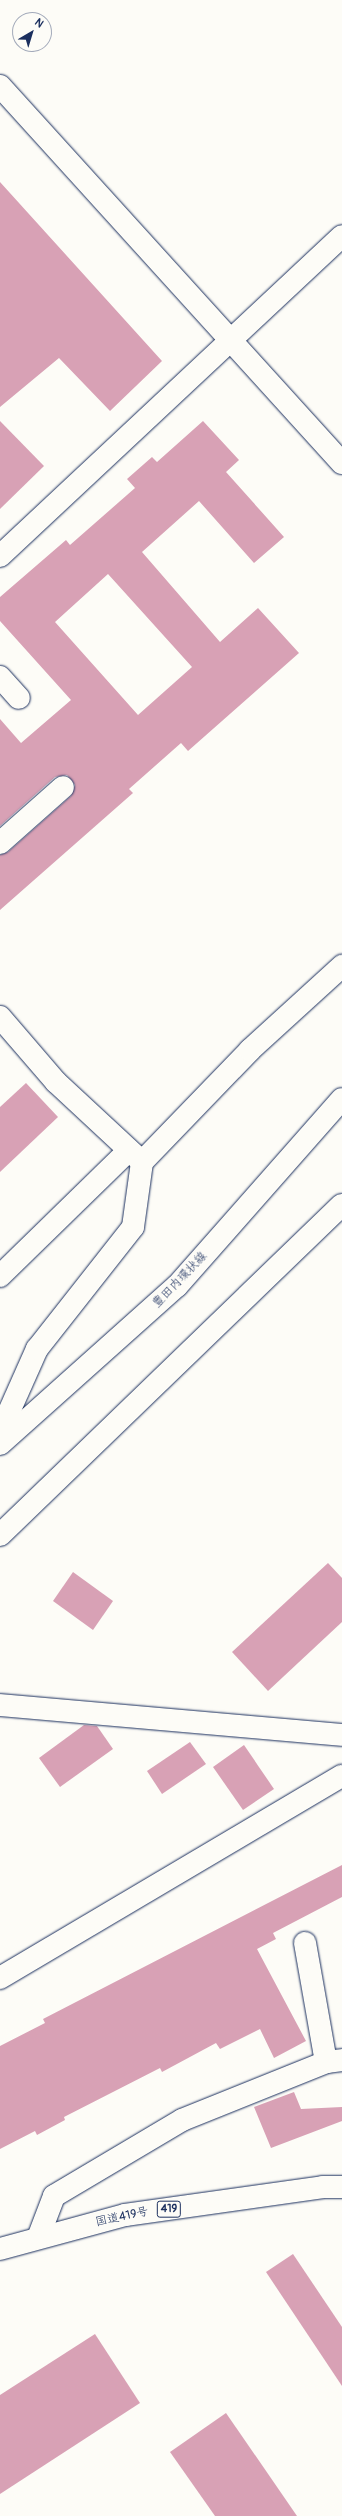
<!DOCTYPE html>
<meta charset="utf-8">
<style>
body{margin:0}
#map{position:relative;width:342px;height:2516px;overflow:hidden;background:#fdfcf7;font-family:Pangolin,"Klee One",sans-serif}
div>[style]{position:absolute}
.building>*{inset:0;background:#d8a1b5}
.roads{filter:drop-shadow(0 0 1px #1b2f5e) drop-shadow(0 0 1px #1b2f5e)}
.lane>*{height:22px;margin:-11px;padding:0 11px;transform-origin:11px;border-radius:11px;background:#fdfcf7}
.street>*{height:22px;margin:-11px;padding:0 11px;transform-origin:11px;border-radius:11px;background:#fdfcf7}
.secondary>*{height:22px;margin:-11px;padding:0 11px;transform-origin:11px;border-radius:11px;background:#fdfcf7}
.highway>*{height:22px;margin:-11px;padding:0 11px;transform-origin:11px;border-radius:11px;background:#fdfcf7}
span{translate:-50% -50%;white-space:nowrap;text-align:center;line-height:1.15;-webkit-text-stroke:3px #fdfcf7;paint-order:stroke}
.shield-label span{padding:1px 3px;background:#fdfcf7;border:1px solid;border-radius:3px;-webkit-text-stroke-width:0}
.shield-label{font-size:11px;color:#1b2f5e;font-weight:700}
.street-label{font-size:12px;color:#1b2f5e}
.north{position:absolute;left:12px;top:12px;width:40px;height:40px;box-sizing:border-box;background:#fdfcf7;border:1px solid #a3aaba;border-radius:50%;rotate:38deg;font-size:11px;font-weight:700;line-height:16px;text-align:center;color:#1b2f5e}
.north::after{content:'';display:block;margin:auto;width:14px;height:18px;background:#1b2f5e;clip-path:polygon(50% 0,100% 100%,50% 72%,0 100%)}
</style>
<div id="map">
<div class="building">
<i style="clip-path:polygon(0 182px,162px 361px,110px 411px,59px 358px,0 407px)"></i>
<i style="clip-path:polygon(0 421px,44px 466px,0 509px)"></i>
<i style="clip-path:polygon(evenodd,203px 421px,239px 460px,226px 472px,284px 537px,254px 563px,199px 501px,142px 552px,220px 642px,258px 608px,299px 653px,188px 751px,181px 743px,129px 789px,133px 793px,0 910px,0 855px,8px 852px,71px 796px,75px 785px,67px 775px,55px 777px,0 826px,0 719px,21px 743px,71px 700px,0 621px,0 597px,66px 540px,70px 545px,135px 488px,127px 479px,152px 457px,157px 462px,203px 421px,108px 574px,192px 667px,138px 715px,55px 622px,108px 574px)"></i>
<i style="clip-path:polygon(26px 1083px,58px 1117px,0 1172px,0 1107px)"></i>
<i style="clip-path:polygon(328px 1563px,342px 1578px,342px 1622px,268px 1691px,232px 1652px)"></i>
<i style="clip-path:polygon(73px 1572px,113px 1601px,93px 1630px,53px 1601px)"></i>
<i style="clip-path:polygon(84px 1725px,97px 1726px,113px 1749px,60px 1787px,39px 1758px)"></i>
<i style="clip-path:polygon(190px 1742px,206px 1764px,162px 1794px,147px 1771px)"></i>
<i style="clip-path:polygon(244px 1745px,274px 1789px,243px 1810px,213px 1767px)"></i>
<i style="clip-path:polygon(342px 1865px,342px 1897px,273px 1933px,276px 1939px,257px 1949px,306px 2041px,274px 2058px,260px 2029px,220px 2049px,216px 2043px,162px 2072px,160px 2068px,64px 2117px,65px 2120px,37px 2135px,35px 2131px,0 2149px,0 2046px,45px 2023px,43px 2019px)"></i>
<i style="clip-path:polygon(294px 2092px,301px 2109px,342px 2107px,342px 2121px,271px 2148px,254px 2107px)"></i>
<i style="clip-path:polygon(293px 2254px,342px 2327px,342px 2386px,266px 2272px)"></i>
<i style="clip-path:polygon(95px 2334px,140px 2403px,0 2494px,0 2395px)"></i>
<i style="clip-path:polygon(226px 2413px,297px 2516px,215px 2516px,170px 2452px)"></i>
</div>
<div class="roads">
<div class="lane">
<i style="left:0;top:677px;width:28px;rotate:48deg"></i>
<i style="left:0;top:843px;width:84px;rotate:-41.6deg"></i>
<i style="left:0;top:1276px;width:180px;rotate:-44.3deg"></i>
</div>
<div class="street">
<i style="left:0;top:556px;width:468px;rotate:-43.1deg"></i>
<i style="left:0;top:1017px;width:86px;rotate:49.3deg"></i>
<i style="left:56px;top:1082px;width:117px;rotate:42.9deg"></i>
<i style="left:0;top:1432px;width:91px;rotate:-66deg"></i>
<i style="left:37px;top:1349px;width:155px;rotate:-51.8deg"></i>
<i style="left:133px;top:1227px;width:66px;rotate:-82.1deg"></i>
<i style="left:142px;top:1162px;width:156px;rotate:-46deg"></i>
<i style="left:250px;top:1050px;width:125px;rotate:-42.4deg"></i>
<i style="left:0;top:1705px;width:343px;rotate:5deg"></i>
<i style="left:305px;top:1943px;width:121px;rotate:80deg"></i>
<i style="left:0;top:1978px;width:397px;rotate:-30.6deg"></i>
<i style="left:38px;top:2238px;width:45px;rotate:-69.1deg"></i>
<i style="left:54px;top:2196px;width:149px;rotate:-30.7deg"></i>
<i style="left:182px;top:2120px;width:155px;rotate:-21.9deg"></i>
<i style="left:326px;top:2062px;width:16px;rotate:-7deg"></i>
</div>
<div class="secondary">
<i style="left:0;top:86px;width:509px;rotate:47.79deg"></i>
<i style="left:0;top:1444px;width:237px;rotate:-41.8deg"></i>
<i style="left:177px;top:1286px;width:249px;rotate:-48.6deg"></i>
<i style="left:0;top:1535px;width:475px;rotate:-44deg"></i>
</div>
<div class="highway">
<i style="left:0;top:2249px;width:130px;rotate:-15.2deg"></i>
<i style="left:125px;top:2215px;width:200px;rotate:-8deg"></i>
<i style="left:323px;top:2187px;width:19px"></i>
</div>
</div>
<div class="shield-label">
<span style="left:169px;top:2209px">419</span>
</div>
<div class="street-label">
<span style="left:180px;top:1280px;rotate:-46deg">豊田内環状線</span>
<span style="left:122px;top:2217px;rotate:-12deg">国道419号</span>
</div>
<div class="north">N</div>
</div>
